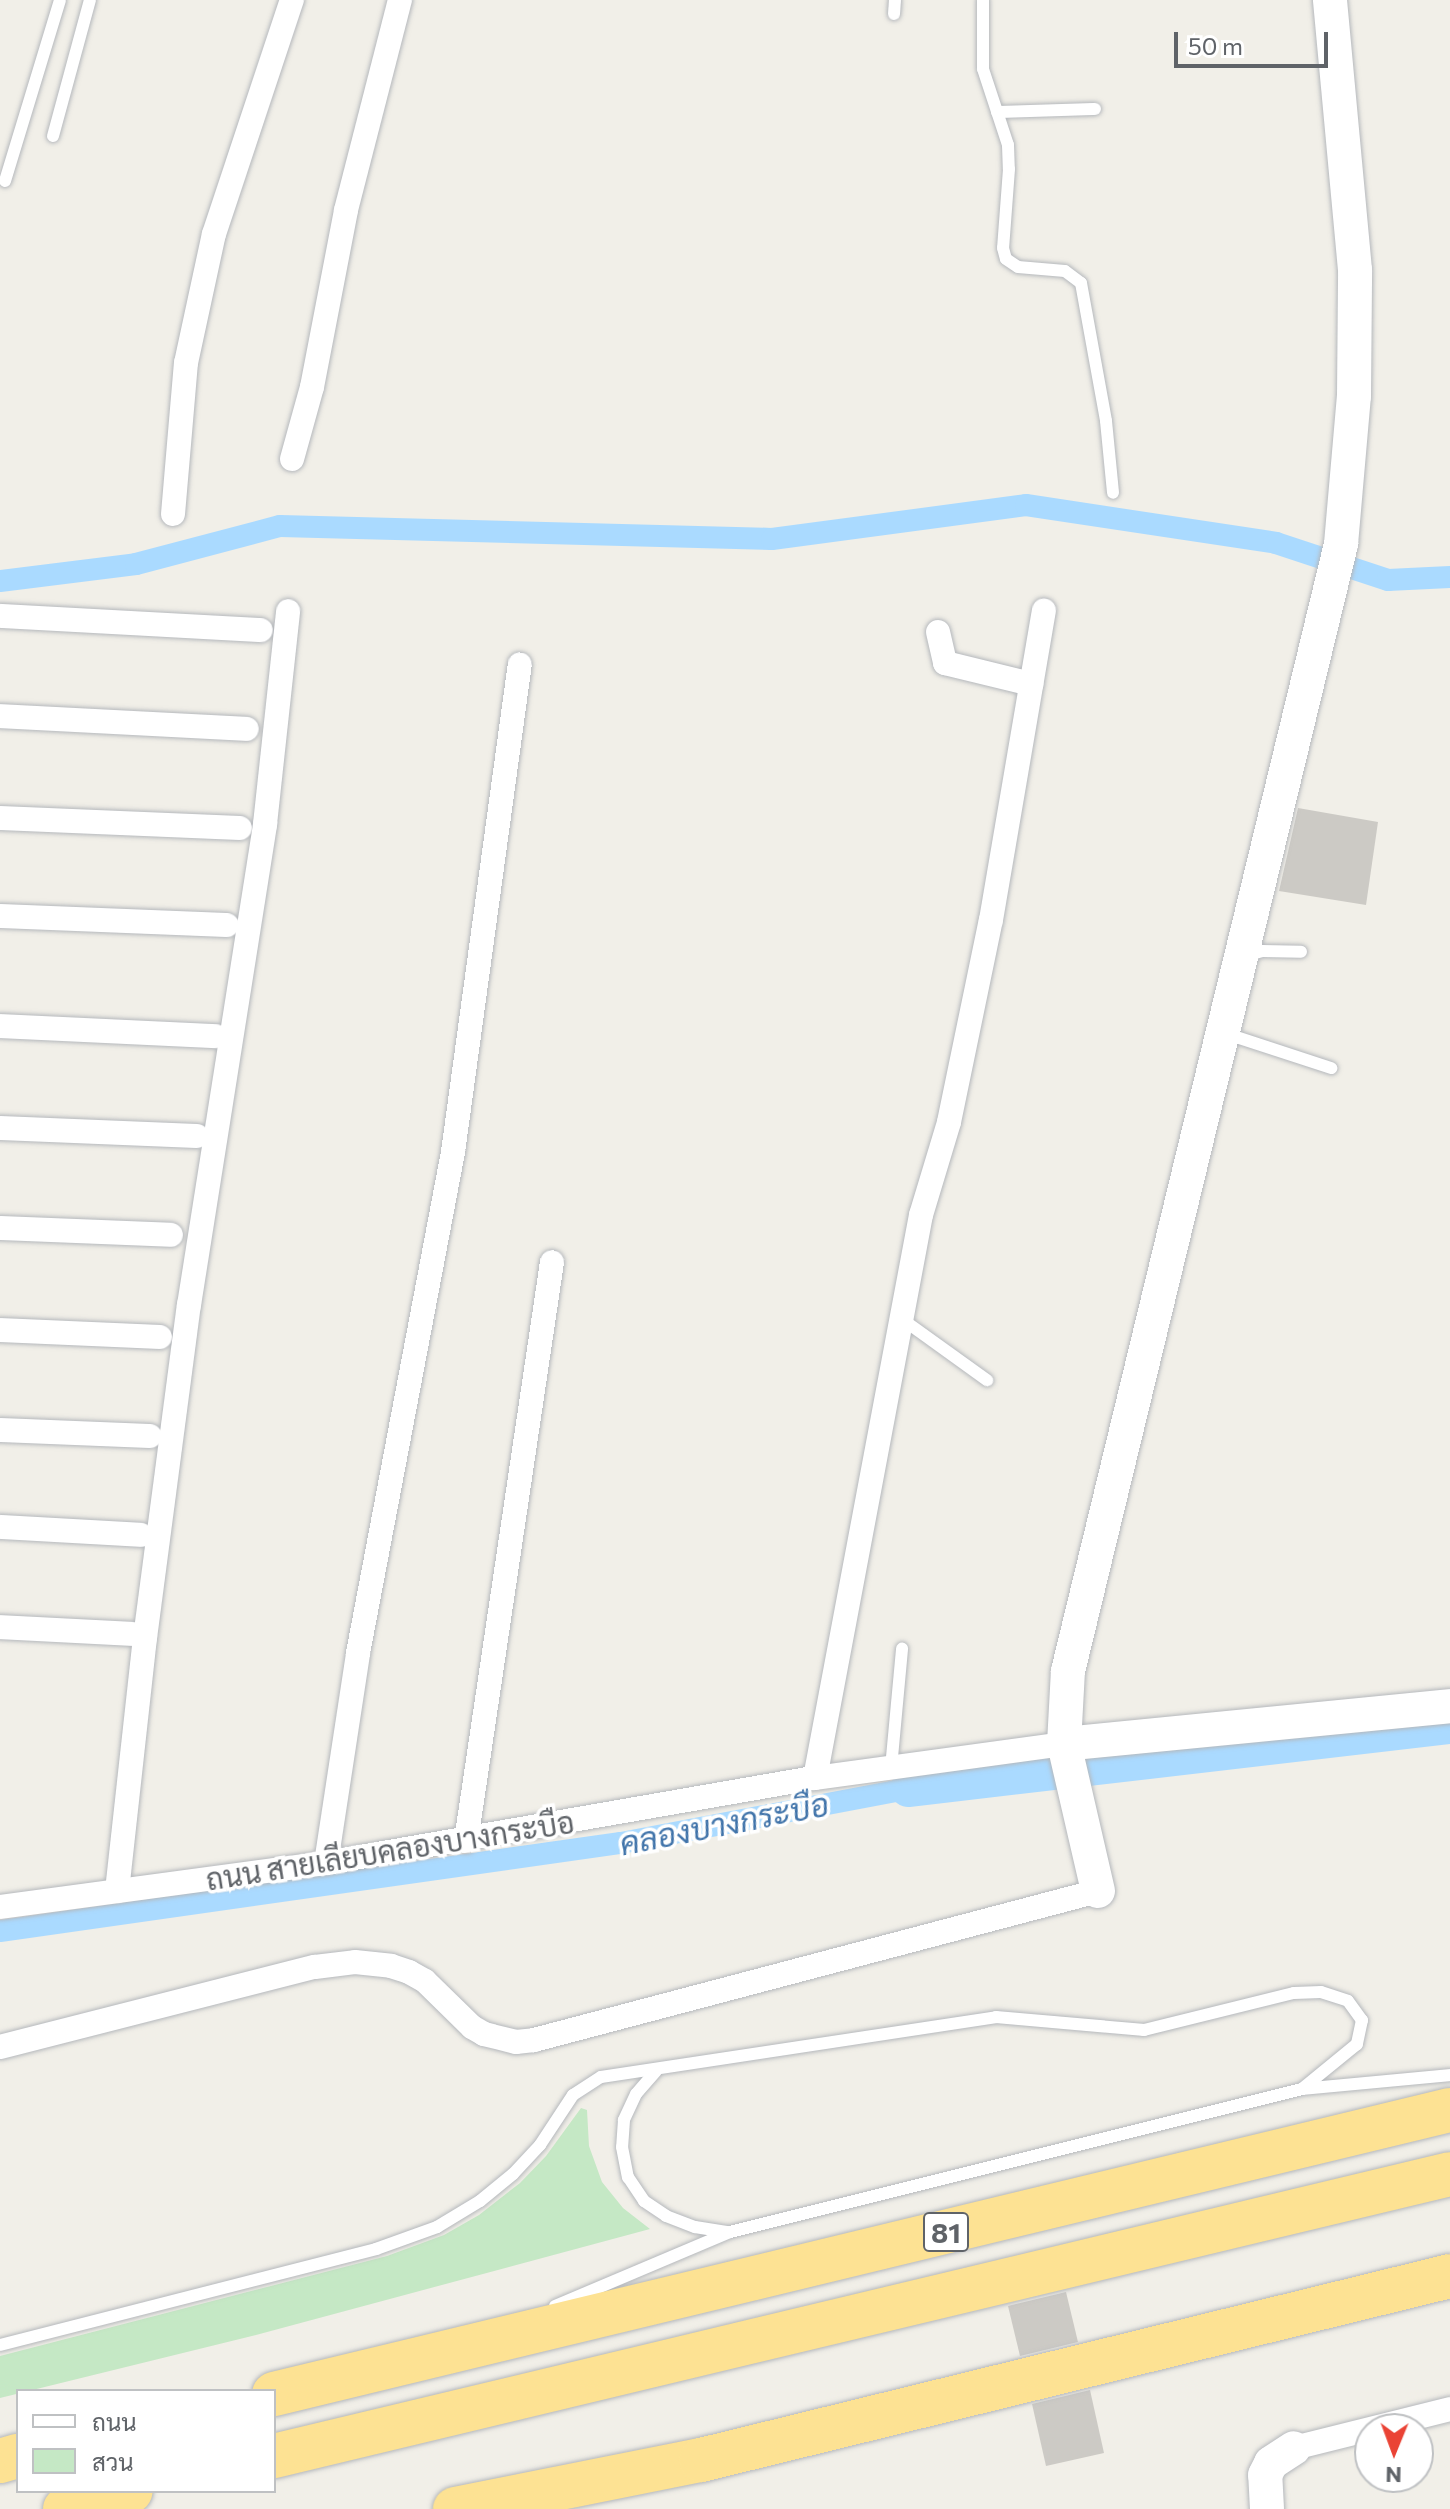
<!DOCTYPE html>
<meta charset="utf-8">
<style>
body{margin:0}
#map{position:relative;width:1450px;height:2509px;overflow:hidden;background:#f1efe8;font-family:Commissioner,Sarabun,sans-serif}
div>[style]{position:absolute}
.green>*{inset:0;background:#c5e8c5}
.canal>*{height:22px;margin:-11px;padding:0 11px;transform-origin:11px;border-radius:11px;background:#aadaff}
.river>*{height:36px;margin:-18px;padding:0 18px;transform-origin:18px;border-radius:18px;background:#aadaff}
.building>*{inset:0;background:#cccac5}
.roads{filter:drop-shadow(0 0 2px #b5b8bc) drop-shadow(0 0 2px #b5b8bc)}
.lane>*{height:12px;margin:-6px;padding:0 6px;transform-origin:6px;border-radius:6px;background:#fff}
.street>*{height:24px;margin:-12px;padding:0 12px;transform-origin:12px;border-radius:12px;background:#fff}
.secondary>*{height:34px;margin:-17px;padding:0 17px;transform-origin:17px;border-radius:17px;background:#fff}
.highway>*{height:44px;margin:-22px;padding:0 22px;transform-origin:22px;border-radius:22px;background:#fde293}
span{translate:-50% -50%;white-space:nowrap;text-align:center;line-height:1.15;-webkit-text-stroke:7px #fff;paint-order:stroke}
.shield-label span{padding:2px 6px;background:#fff;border:2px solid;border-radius:6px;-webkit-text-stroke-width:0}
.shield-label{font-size:28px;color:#5f6368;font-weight:700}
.street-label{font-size:30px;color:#5f6368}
.water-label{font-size:32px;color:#4174aa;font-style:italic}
.legend{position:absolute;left:16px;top:2389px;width:260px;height:104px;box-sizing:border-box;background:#fff;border:2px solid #bfc1c3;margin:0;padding:10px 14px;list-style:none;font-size:24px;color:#5f6368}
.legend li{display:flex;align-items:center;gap:16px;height:40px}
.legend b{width:40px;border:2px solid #bfc1c3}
.north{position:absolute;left:1354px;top:2413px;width:80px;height:80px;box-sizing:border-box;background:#fff;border:2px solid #bfc1c3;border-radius:50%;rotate:181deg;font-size:22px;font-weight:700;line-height:32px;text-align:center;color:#5f6368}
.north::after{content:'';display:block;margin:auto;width:28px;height:36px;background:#ea4335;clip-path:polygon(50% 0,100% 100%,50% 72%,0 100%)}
.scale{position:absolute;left:1174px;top:32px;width:154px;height:36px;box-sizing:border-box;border:4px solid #5f6368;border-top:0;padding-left:10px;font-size:24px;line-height:28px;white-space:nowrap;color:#5f6368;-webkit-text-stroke:6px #fff;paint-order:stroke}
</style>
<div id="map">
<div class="green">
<i style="clip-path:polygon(581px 2108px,587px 2110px,589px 2146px,602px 2182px,623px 2208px,650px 2229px,256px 2335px,0 2398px,0 2356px,387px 2256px,444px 2235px,479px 2215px,520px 2183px,546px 2156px)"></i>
</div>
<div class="canal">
<i style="left:0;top:581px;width:137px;rotate:-7.1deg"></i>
<i style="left:136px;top:564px;width:149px;rotate:-14.8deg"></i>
<i style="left:280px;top:526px;width:492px;rotate:1.5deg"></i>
<i style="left:772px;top:539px;width:256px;rotate:-7.6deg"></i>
<i style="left:1026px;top:505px;width:253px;rotate:8.6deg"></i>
<i style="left:1276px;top:543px;width:118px;rotate:18.3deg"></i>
<i style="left:1388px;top:580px;width:62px;rotate:-2.8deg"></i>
<i style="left:0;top:1931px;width:627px;rotate:-8.07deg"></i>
<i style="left:621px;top:1843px;width:292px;rotate:-10.7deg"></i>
</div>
<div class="river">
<i style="left:908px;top:1789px;width:546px;rotate:-6.63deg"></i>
</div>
<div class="building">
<i style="clip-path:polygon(1298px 808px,1378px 822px,1366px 905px,1279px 891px)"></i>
<i style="clip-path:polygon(1066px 2292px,1078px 2342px,1020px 2356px,1008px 2306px)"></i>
<i style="clip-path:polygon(1090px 2390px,1104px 2453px,1046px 2466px,1032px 2404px)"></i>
</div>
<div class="roads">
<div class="lane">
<i style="left:983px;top:0;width:69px;rotate:90deg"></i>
<i style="left:983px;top:69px;width:80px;rotate:71.8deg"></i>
<i style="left:1008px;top:145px;width:24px;rotate:88deg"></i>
<i style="left:1009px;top:169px;width:79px;rotate:94.3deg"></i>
<i style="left:1003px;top:248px;width:11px;rotate:75deg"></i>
<i style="left:1006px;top:259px;width:14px;rotate:34deg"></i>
<i style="left:1018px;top:267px;width:47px;rotate:4.9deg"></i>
<i style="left:1065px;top:271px;width:20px;rotate:37deg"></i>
<i style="left:1081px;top:283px;width:140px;rotate:79.7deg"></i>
<i style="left:1106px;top:421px;width:72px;rotate:84.4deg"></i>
<i style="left:894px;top:14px;width:14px;rotate:-86deg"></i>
<i style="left:997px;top:112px;width:98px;rotate:-1.8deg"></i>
<i style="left:53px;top:136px;width:141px;rotate:-74.8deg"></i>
<i style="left:5px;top:181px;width:189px;rotate:-73.1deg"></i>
<i style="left:1245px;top:956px;width:18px;rotate:-16deg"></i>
<i style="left:1262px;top:951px;width:39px;rotate:1deg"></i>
<i style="left:1224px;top:1033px;width:113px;rotate:18.1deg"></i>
<i style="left:902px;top:1319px;width:105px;rotate:35.7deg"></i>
<i style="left:891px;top:1768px;width:120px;rotate:-84.7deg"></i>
<i style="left:656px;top:2071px;width:30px;rotate:131deg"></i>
<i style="left:636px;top:2094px;width:29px;rotate:115deg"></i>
<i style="left:624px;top:2120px;width:27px;rotate:94deg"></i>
<i style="left:622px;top:2147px;width:31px;rotate:79deg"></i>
<i style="left:628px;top:2177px;width:29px;rotate:56deg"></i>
<i style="left:644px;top:2201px;width:27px;rotate:34deg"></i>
<i style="left:666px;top:2216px;width:31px;rotate:21deg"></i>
<i style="left:695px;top:2227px;width:32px;rotate:9deg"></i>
<i style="left:555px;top:2306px;width:190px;rotate:-22.9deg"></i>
<i style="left:730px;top:2232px;width:590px;rotate:-14.04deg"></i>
<i style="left:1302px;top:2089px;width:149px;rotate:-5.4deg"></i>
<i style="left:0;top:2345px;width:388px;rotate:-14.3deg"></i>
<i style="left:376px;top:2249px;width:65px;rotate:-19.8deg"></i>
<i style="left:437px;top:2227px;width:50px;rotate:-31.2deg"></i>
<i style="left:480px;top:2201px;width:43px;rotate:-39.3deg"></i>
<i style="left:513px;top:2174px;width:40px;rotate:-47deg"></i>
<i style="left:540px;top:2145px;width:60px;rotate:-56.6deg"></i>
<i style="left:573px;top:2095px;width:33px;rotate:-33deg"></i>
<i style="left:601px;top:2077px;width:400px;rotate:-8.6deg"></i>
<i style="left:996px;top:2017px;width:149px;rotate:5deg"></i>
<i style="left:1144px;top:2030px;width:154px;rotate:-13.9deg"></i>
<i style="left:1294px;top:1993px;width:27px;rotate:-2deg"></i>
<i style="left:1321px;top:1992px;width:28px;rotate:18deg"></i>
<i style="left:1348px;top:2001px;width:24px;rotate:54deg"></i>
<i style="left:1362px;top:2020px;width:25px;rotate:102deg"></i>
<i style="left:1357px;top:2044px;width:71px;rotate:140.7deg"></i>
</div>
<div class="street">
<i style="left:292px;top:459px;width:75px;rotate:-74.5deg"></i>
<i style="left:312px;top:387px;width:180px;rotate:-79.1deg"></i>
<i style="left:346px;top:210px;width:217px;rotate:-75.6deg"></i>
<i style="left:173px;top:514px;width:152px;rotate:-85.1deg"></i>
<i style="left:186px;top:363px;width:132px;rotate:-77.8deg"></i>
<i style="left:214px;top:234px;width:247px;rotate:-71.6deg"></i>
<i style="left:0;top:616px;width:261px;rotate:3.1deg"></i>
<i style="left:938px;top:632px;width:32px;rotate:77deg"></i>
<i style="left:945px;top:663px;width:89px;rotate:13.7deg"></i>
<i style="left:0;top:716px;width:247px;rotate:3deg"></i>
<i style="left:0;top:818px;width:240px;rotate:2.4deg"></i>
<i style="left:0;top:916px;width:227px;rotate:2.3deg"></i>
<i style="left:0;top:1026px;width:216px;rotate:2.7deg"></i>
<i style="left:0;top:1128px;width:197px;rotate:2.3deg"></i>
<i style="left:0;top:1228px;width:171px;rotate:2.3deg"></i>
<i style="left:0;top:1330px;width:160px;rotate:2.5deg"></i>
<i style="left:0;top:1430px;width:150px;rotate:2.3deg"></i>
<i style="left:0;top:1527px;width:141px;rotate:3.2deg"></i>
<i style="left:0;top:1627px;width:132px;rotate:3deg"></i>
<i style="left:815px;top:1778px;width:573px;rotate:-79.34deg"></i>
<i style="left:921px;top:1215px;width:97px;rotate:-73.2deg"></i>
<i style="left:949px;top:1122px;width:206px;rotate:-78.3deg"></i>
<i style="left:991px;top:920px;width:314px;rotate:-80.3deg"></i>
<i style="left:466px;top:1841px;width:585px;rotate:-81.55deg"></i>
<i style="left:326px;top:1863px;width:212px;rotate:-81.3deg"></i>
<i style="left:358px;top:1653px;width:510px;rotate:-79.26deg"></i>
<i style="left:453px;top:1152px;width:492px;rotate:-82.2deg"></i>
<i style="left:117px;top:1891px;width:255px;rotate:-83.7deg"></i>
<i style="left:145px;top:1638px;width:336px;rotate:-82.5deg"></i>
<i style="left:189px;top:1305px;width:487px;rotate:-81deg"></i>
<i style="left:265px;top:824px;width:214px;rotate:-83.8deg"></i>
<i style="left:0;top:1907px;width:329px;rotate:-7.7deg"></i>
<i style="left:326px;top:1863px;width:496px;rotate:-9.9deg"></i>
<i style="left:815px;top:1778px;width:251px;rotate:-7.8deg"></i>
<i style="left:0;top:2047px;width:325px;rotate:-14.3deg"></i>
<i style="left:315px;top:1967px;width:40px;rotate:-7.1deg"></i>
<i style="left:355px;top:1962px;width:36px;rotate:6deg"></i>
<i style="left:391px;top:1966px;width:19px;rotate:18deg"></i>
<i style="left:409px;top:1972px;width:18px;rotate:29deg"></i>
<i style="left:425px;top:1981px;width:66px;rotate:44.4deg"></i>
<i style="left:472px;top:2027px;width:14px;rotate:30deg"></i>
<i style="left:484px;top:2034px;width:33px;rotate:14deg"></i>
<i style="left:516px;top:2042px;width:18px;rotate:-6deg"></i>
<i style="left:534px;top:2040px;width:583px;rotate:-14.8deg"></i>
<i style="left:1294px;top:2448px;width:161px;rotate:-14deg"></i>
</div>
<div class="secondary">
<i style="left:1064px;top:1744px;width:388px;rotate:-5.6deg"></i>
<i style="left:1098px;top:1891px;width:151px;rotate:-103deg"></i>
<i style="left:1064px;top:1744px;width:73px;rotate:-86.9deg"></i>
<i style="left:1068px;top:1671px;width:1160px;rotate:-76.38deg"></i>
<i style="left:1341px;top:544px;width:149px;rotate:-85deg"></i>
<i style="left:1354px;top:396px;width:126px;rotate:-89.5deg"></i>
<i style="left:1355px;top:270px;width:271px;rotate:-95.3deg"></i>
<i style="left:1267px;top:2509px;width:34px;rotate:-93deg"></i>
<i style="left:1265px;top:2475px;width:13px;rotate:-63deg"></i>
<i style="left:1271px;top:2463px;width:27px;rotate:-33deg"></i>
</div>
<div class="highway">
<i style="left:274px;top:2394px;width:1210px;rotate:-13.58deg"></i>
<i style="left:274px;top:2456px;width:1209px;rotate:-13.48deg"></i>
<i style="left:0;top:2461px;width:19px;rotate:-16deg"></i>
<i style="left:65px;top:2509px;width:68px;rotate:-15.3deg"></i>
<i style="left:455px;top:2509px;width:251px;rotate:-11.3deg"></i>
<i style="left:701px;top:2460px;width:771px;rotate:-13.8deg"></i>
</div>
</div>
<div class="shield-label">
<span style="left:946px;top:2232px">81</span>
</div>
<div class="street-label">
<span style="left:390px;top:1850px;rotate:-9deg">ถนน สายเลียบคลองบางกระบือ</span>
</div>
<div class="water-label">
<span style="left:724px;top:1823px;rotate:-11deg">คลองบางกระบือ</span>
</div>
<ul class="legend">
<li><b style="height:10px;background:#fff"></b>ถนน</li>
<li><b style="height:22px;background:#c5e8c5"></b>สวน</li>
</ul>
<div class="north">N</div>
<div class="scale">50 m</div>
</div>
